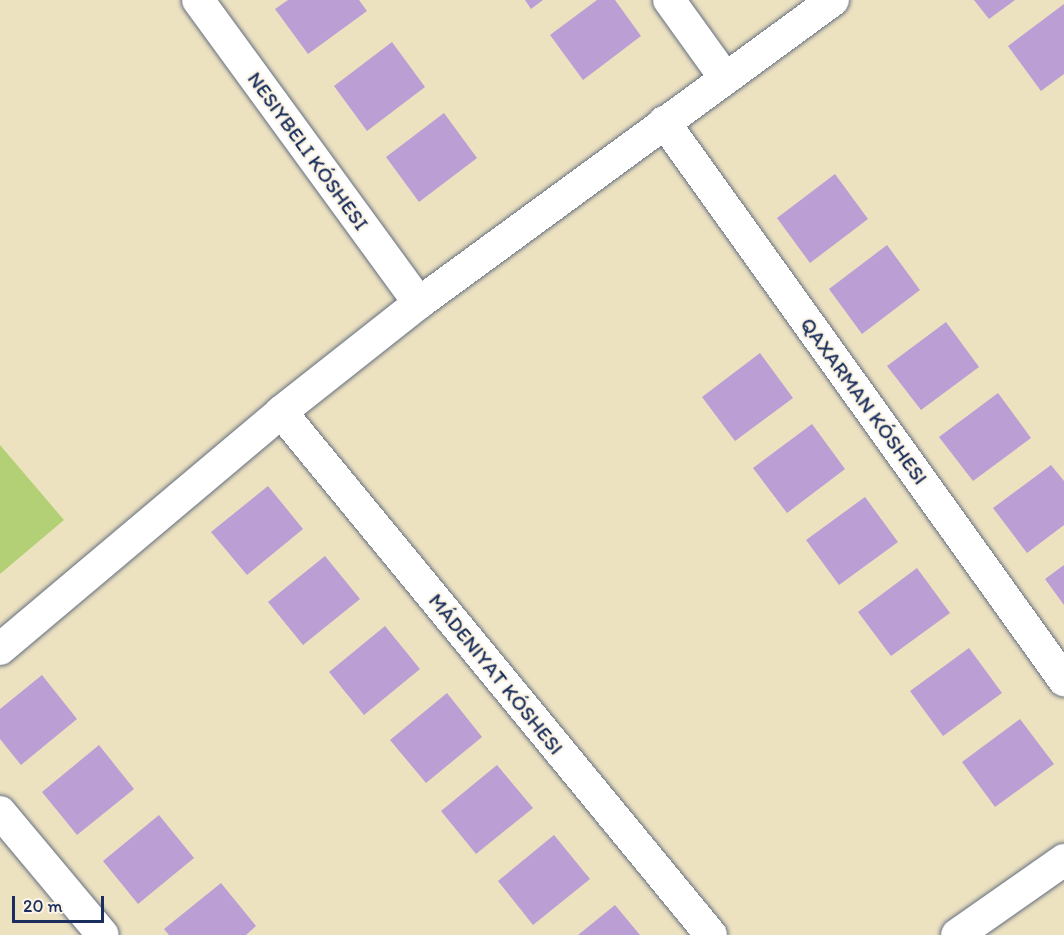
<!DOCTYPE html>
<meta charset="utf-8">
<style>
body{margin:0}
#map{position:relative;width:1064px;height:935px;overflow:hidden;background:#ede2c0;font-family:Itim,sans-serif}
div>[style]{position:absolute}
.green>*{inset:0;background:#b4d076}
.building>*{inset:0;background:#ba9ed4}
.roads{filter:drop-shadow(0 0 2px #646e80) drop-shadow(0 0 2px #646e80)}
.minor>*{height:32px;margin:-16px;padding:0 16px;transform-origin:16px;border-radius:16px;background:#fff}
span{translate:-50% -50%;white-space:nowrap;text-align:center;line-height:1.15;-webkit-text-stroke:4.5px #fcf5e5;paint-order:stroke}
.street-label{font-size:21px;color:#1b2f5e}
.scale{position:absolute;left:12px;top:896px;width:92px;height:27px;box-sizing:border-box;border:3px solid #1b2f5e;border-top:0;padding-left:8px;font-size:18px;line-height:21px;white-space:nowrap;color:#1b2f5e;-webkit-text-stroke:4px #fcf5e5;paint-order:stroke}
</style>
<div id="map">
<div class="green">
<i style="clip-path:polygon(0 445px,64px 520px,0 574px)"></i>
</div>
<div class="building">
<i style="clip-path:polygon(288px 0,359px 0,367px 11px,308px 54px,275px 9px)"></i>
<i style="clip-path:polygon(525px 0,543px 0,531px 9px)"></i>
<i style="clip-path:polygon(597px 0,615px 0,641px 36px,583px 80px,550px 35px)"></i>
<i style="clip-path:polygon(974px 0,1015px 0,989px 19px)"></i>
<i style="clip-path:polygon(1064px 4px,1064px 74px,1041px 91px,1008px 46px)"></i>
<i style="clip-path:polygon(392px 42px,425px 87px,367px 131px,334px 86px)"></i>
<i style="clip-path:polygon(444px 113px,477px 158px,419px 202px,386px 157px)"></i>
<i style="clip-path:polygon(835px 174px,868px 219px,810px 263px,777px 218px)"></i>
<i style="clip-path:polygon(887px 245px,920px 290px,862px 334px,829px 289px)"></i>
<i style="clip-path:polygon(946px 322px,979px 367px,921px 410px,887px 366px)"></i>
<i style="clip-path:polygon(760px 353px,793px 398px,735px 441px,702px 397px)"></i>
<i style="clip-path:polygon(998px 393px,1031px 438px,973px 481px,939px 437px)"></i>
<i style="clip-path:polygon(812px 424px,845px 469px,787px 513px,753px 468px)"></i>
<i style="clip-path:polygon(1051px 465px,1064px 481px,1064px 525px,1027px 553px,993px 508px)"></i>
<i style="clip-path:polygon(268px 486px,303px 529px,247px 575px,211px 532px)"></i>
<i style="clip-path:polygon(865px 497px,898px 542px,839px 585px,806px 540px)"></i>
<i style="clip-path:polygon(325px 556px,360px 599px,303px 645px,268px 602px)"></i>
<i style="clip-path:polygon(1064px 565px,1064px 605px,1045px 579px)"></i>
<i style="clip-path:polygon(917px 568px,950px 613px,891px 656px,858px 612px)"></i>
<i style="clip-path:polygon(385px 626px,420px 669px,364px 715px,329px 672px)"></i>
<i style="clip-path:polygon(969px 648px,1002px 693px,943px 736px,910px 691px)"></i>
<i style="clip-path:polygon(42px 675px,77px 719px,21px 765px,0 739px,0 709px)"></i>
<i style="clip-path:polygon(447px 693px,482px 737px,426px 783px,390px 740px)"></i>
<i style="clip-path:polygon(1020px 719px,1054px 764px,995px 807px,962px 762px)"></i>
<i style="clip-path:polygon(99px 745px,134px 789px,77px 835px,42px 792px)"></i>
<i style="clip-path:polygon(497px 765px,533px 808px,476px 854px,441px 811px)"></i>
<i style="clip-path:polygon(159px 815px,194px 858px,138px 904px,103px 861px)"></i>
<i style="clip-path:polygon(554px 835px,590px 879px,533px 925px,498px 881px)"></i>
<i style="clip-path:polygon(221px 883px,256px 926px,246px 935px,169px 935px,164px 929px)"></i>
<i style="clip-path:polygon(615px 905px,640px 935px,578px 935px)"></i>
</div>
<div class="roads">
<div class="minor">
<i style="left:198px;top:0;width:375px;rotate:53.9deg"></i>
<i style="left:669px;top:0;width:96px;rotate:54.3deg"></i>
<i style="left:664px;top:122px;width:687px;rotate:54.37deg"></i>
<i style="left:281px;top:412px;width:677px;rotate:50.57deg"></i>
<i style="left:0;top:649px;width:368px;rotate:-40.1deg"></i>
<i style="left:281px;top:412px;width:176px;rotate:-38.3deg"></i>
<i style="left:419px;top:303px;width:513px;rotate:-36.2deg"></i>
<i style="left:0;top:812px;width:160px;rotate:50.1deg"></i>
<i style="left:957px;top:935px;width:131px;rotate:-35deg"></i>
</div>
</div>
<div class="street-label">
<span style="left:308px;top:151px;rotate:54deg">NESIYBELI KÓSHESI</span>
<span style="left:864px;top:401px;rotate:54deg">QAXARMAN KÓSHESI</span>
<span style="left:496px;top:674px;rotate:51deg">MÁDENIYAT KÓSHESI</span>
</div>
<div class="scale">20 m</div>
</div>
